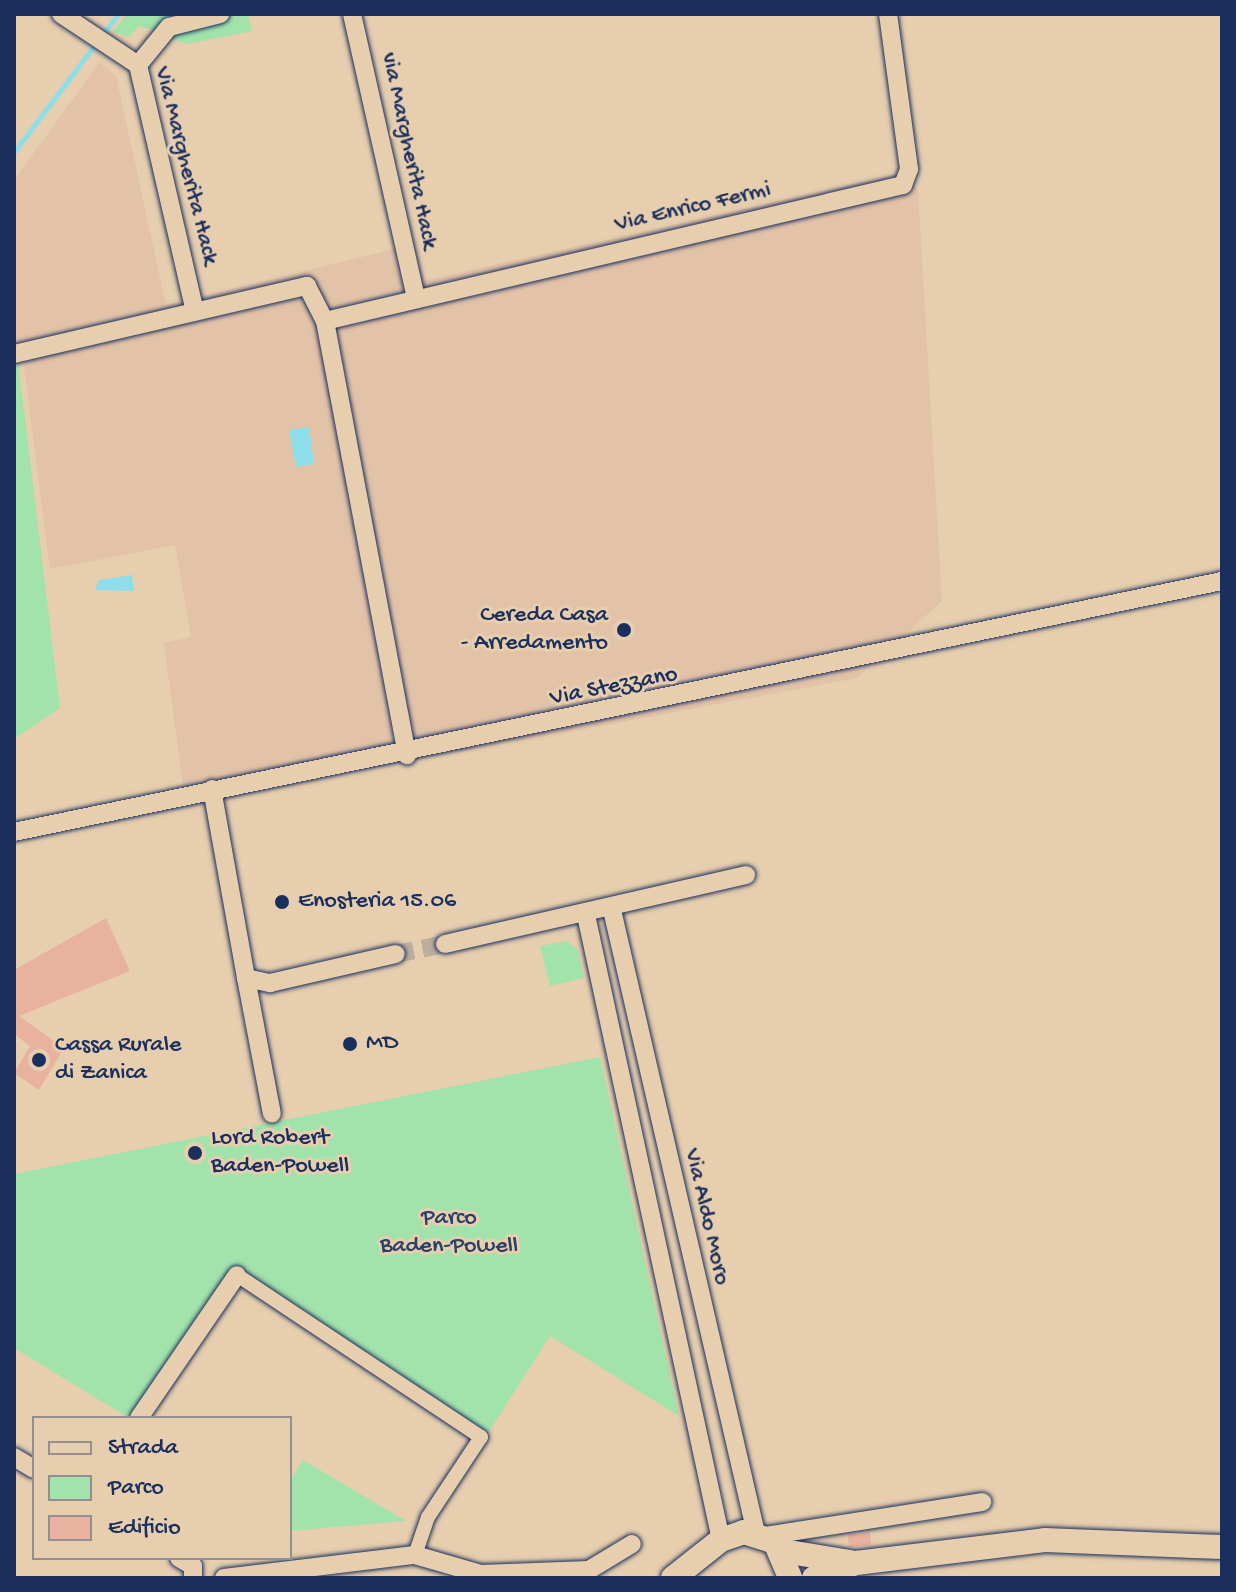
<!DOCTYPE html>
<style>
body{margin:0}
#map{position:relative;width:1236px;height:1592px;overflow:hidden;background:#e6ceae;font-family:"Gochi Hand",sans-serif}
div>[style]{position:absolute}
.built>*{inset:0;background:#e3c3a8}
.green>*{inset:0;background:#a2e3ac}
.water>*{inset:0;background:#8edeea}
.stream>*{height:5px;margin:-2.5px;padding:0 2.5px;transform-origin:2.5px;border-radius:2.5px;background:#8edeea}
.building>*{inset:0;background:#e9b2a0}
.minor-tunnel>*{height:18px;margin-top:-9px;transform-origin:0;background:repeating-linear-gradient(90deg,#bdae9e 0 18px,transparent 0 27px)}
.roads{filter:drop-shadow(0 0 2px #1b2f5e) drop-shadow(0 0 2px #1b2f5e)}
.pedestrian>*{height:14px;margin:-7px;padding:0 7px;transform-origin:7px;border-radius:7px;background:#e6ceae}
.minor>*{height:18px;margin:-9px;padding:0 9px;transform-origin:9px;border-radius:9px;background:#e6ceae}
.tertiary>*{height:24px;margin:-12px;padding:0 12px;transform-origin:12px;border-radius:12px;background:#e6ceae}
.dots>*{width:22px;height:22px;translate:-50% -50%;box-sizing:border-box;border:4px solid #e6ceae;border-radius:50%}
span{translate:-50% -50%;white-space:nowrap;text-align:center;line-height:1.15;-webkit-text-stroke:6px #e6ceae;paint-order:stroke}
.street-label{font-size:24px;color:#1b2f5e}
.poi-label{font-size:24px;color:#1b2f5e}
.right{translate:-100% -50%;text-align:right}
.left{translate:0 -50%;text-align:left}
.park-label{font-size:24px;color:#284166}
.frame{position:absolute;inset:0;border:16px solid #1b2f5e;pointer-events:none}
.legend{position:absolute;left:32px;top:1416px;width:260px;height:144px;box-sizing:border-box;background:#e6ceae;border:2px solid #958e8e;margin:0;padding:10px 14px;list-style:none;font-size:24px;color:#1b2f5e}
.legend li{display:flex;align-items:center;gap:16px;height:40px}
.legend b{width:40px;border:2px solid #958e8e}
</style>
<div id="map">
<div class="built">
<i style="clip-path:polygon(100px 62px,116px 76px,166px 305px,415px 244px,424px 281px,898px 174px,918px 190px,942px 601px,857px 678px,185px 803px,164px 643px,191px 637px,175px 545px,50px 569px,23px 359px,14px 360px,14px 180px)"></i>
</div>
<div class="green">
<i style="clip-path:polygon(127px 14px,200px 14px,157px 31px,139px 26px,129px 37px,113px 32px)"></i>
<i style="clip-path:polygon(235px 14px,248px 14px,252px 31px,187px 44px,163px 36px)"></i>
<i style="clip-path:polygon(18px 361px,60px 708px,14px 739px,14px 362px)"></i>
<i style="clip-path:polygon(566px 941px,578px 950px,584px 978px,550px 986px,540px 946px)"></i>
<i style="clip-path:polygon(600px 1057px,679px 1416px,550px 1336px,488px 1433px,234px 1265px,129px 1418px,14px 1348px,14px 1174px)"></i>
<i style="clip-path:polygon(303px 1460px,406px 1521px,290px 1531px,290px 1481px)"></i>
</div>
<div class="water">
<i style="clip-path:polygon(309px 427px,314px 464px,296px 467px,289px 430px)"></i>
<i style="clip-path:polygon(132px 575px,134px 591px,95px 590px,99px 580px)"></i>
</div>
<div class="stream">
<i style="left:14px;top:152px;width:173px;rotate:-53deg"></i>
</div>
<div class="building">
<i style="clip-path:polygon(106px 918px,130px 971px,19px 1016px,64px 1048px,39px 1090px,14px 1073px,30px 1046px,14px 1034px,14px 970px)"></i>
<i style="clip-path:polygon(870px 1532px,871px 1545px,849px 1547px,848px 1535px)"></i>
</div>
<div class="minor-tunnel">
<i style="left:396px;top:954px;width:50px;rotate:-11.5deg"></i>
</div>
<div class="roads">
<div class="pedestrian">
<i style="left:237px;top:1275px;width:293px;rotate:33.6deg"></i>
<i style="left:481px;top:1437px;width:96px;rotate:123.5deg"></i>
<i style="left:428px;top:1517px;width:40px;rotate:108.9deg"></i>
</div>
<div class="minor">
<i style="left:61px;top:14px;width:92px;rotate:33.5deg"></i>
<i style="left:138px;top:65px;width:253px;rotate:77deg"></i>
<i style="left:352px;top:14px;width:292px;rotate:77.3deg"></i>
<i style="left:138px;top:65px;width:49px;rotate:-50.8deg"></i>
<i style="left:169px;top:27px;width:53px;rotate:-14.3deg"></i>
<i style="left:325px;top:321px;width:594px;rotate:-13.24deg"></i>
<i style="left:903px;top:185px;width:17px;rotate:-69deg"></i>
<i style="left:909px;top:169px;width:156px;rotate:-97.7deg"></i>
<i style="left:14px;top:354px;width:301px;rotate:-13.1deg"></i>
<i style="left:307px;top:286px;width:39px;rotate:63deg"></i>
<i style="left:325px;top:321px;width:442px;rotate:79.3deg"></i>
<i style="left:212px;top:789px;width:192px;rotate:79.8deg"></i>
<i style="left:246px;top:978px;width:25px;rotate:12deg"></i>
<i style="left:270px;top:983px;width:129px;rotate:-13deg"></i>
<i style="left:14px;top:832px;width:1234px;rotate:-11.74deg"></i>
<i style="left:612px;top:910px;width:639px;rotate:76.99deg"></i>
<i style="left:586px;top:915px;width:639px;rotate:77.81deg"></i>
<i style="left:445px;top:944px;width:309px;rotate:-12.9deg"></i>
<i style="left:246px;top:978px;width:138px;rotate:79.2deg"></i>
<i style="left:139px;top:1418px;width:173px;rotate:-55.6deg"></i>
<i style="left:14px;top:1457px;width:23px;rotate:31deg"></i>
<i style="left:765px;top:1536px;width:220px;rotate:-8.9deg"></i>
<i style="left:179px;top:1558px;width:16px;rotate:30deg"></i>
<i style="left:193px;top:1566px;width:12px;rotate:90deg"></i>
<i style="left:224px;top:1578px;width:192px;rotate:-6.9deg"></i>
<i style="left:415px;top:1555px;width:69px;rotate:16.1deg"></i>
<i style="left:481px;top:1574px;width:108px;rotate:-2.1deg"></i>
<i style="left:589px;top:1570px;width:50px;rotate:-31.2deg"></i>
</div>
<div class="tertiary">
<i style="left:783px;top:1551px;width:68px;rotate:9.3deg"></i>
<i style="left:673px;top:1578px;width:61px;rotate:-38.4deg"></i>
<i style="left:721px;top:1540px;width:24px;rotate:-19deg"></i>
<i style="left:744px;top:1532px;width:33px;rotate:18deg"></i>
<i style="left:775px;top:1542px;width:39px;rotate:67deg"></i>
<i style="left:814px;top:1578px;width:45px;rotate:-19.7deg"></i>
<i style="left:856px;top:1563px;width:190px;rotate:-6.9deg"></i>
<i style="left:1045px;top:1540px;width:177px;rotate:2.3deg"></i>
</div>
</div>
<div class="dots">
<i style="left:624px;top:630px;background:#1b2f5e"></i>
<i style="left:282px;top:902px;background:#1b2f5e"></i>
<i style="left:350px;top:1044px;background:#1b2f5e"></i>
<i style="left:39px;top:1060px;background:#1b2f5e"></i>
<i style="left:195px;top:1153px;background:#1b2f5e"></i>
</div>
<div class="street-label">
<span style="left:408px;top:151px;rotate:78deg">via Margherita Hack</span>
<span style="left:185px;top:166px;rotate:76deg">Via Margherita Hack</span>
<span style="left:693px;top:208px;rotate:-13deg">Via Enrico Fermi</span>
<span style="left:614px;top:687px;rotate:-11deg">Via Stezzano</span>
<span style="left:706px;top:1217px;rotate:77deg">Via Aldo Moro</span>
</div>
<div class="poi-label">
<span class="right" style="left:608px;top:630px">Cereda Casa<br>- Arredamento</span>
<span class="left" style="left:298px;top:902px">Enosteria 15.06</span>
<span class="left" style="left:366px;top:1044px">MD</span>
<span class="left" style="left:55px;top:1060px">Cassa Rurale<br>di Zanica</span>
<span class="left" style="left:211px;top:1153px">Lord Robert<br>Baden-Powell</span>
</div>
<div class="park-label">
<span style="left:449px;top:1233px">Parco<br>Baden-Powell</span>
</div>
<div class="frame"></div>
<ul class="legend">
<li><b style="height:10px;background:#e6ceae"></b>Strada</li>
<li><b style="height:22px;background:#a2e3ac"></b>Parco</li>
<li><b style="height:22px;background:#e9b2a0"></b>Edificio</li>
</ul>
</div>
